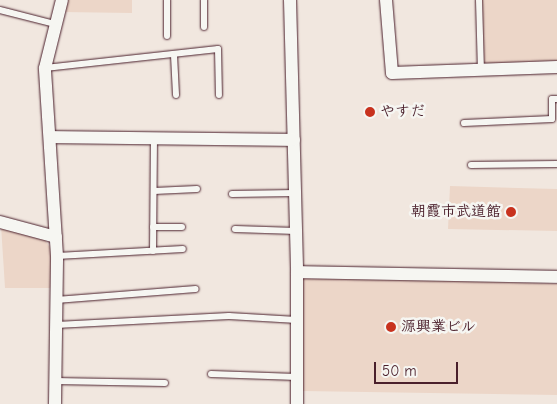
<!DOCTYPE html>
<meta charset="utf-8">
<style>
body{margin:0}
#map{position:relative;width:557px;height:404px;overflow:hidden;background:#f1e7df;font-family:"Comic Neue","Klee One",sans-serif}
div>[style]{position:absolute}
.built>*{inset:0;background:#ecd6c8}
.roads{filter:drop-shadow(0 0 1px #4a1f2b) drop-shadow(0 0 1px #4a1f2b)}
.service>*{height:6px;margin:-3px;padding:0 3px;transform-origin:3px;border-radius:3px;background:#f6f6f2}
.minor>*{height:12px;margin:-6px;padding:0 6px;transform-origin:6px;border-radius:6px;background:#f6f6f2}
.dots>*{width:14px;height:14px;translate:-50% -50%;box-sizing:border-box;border:2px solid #f6f6f2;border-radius:50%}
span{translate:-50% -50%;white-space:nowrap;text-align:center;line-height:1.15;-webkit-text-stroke:5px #f6f6f2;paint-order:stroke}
.poi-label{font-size:15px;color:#4a1f2b;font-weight:700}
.left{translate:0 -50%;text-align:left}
.right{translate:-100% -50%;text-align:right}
.scale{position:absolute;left:374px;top:362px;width:84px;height:22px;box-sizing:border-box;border:2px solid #4a1f2b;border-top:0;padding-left:6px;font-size:15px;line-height:18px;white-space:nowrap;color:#4a1f2b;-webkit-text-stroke:4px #f6f6f2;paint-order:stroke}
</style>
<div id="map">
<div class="built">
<i style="clip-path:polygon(65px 0,132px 0,132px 13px,62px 12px)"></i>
<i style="clip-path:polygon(480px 0,557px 0,557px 63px,483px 67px)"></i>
<i style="clip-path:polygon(450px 186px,557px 189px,557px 231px,448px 229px)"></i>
<i style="clip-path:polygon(1px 225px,44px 238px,53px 253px,53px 288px,5px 288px)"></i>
<i style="clip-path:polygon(302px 276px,557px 284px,557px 395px,302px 391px)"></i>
</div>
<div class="roads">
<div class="service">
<i style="left:204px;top:0;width:27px;rotate:90deg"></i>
<i style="left:479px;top:0;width:70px;rotate:88.4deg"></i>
<i style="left:0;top:10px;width:57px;rotate:14.3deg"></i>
<i style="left:167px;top:36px;width:36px;rotate:-90deg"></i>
<i style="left:174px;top:55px;width:40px;rotate:87.1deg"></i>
<i style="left:45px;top:68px;width:174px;rotate:-6.3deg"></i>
<i style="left:218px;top:49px;width:46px;rotate:88.8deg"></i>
<i style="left:464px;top:123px;width:88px;rotate:-2.6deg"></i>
<i style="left:552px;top:119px;width:20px;rotate:-90deg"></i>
<i style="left:552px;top:99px;width:5px"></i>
<i style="left:471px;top:165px;width:86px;rotate:-0.7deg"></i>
<i style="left:154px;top:191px;width:43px;rotate:-2.7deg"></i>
<i style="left:232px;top:194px;width:63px;rotate:-0.9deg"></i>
<i style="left:153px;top:227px;width:29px"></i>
<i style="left:235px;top:229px;width:61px;rotate:1.9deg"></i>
<i style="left:153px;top:251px;width:113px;rotate:-89.5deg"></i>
<i style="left:57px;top:256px;width:126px;rotate:-3.2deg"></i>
<i style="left:56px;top:300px;width:140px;rotate:-4.5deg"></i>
<i style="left:56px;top:325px;width:173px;rotate:-3deg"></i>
<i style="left:229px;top:316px;width:68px;rotate:3.4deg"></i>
<i style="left:211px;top:374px;width:86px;rotate:2deg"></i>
<i style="left:55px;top:381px;width:110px;rotate:1deg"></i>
</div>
<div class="minor">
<i style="left:290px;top:0;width:272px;rotate:88.5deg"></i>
<i style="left:297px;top:272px;width:132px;rotate:90deg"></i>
<i style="left:386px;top:0;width:73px;rotate:85.3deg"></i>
<i style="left:392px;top:73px;width:165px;rotate:-2.1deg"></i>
<i style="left:50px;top:137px;width:244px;rotate:0.7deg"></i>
<i style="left:0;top:222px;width:58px;rotate:15deg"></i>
<i style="left:297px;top:272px;width:260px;rotate:1.1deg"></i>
<i style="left:55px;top:404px;width:148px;rotate:-89.2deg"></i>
<i style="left:57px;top:256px;width:188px;rotate:-93.7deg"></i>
<i style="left:45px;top:68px;width:70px;rotate:-76deg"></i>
</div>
</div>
<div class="dots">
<i style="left:370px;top:112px;background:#c8321e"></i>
<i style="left:511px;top:212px;background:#c8321e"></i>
<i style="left:391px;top:327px;background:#c8321e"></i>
</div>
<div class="poi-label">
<span class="left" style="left:380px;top:112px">やすだ</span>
<span class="right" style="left:501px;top:212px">朝霞市武道館</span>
<span class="left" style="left:401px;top:327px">源興業ビル</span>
</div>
<div class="scale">50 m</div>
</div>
